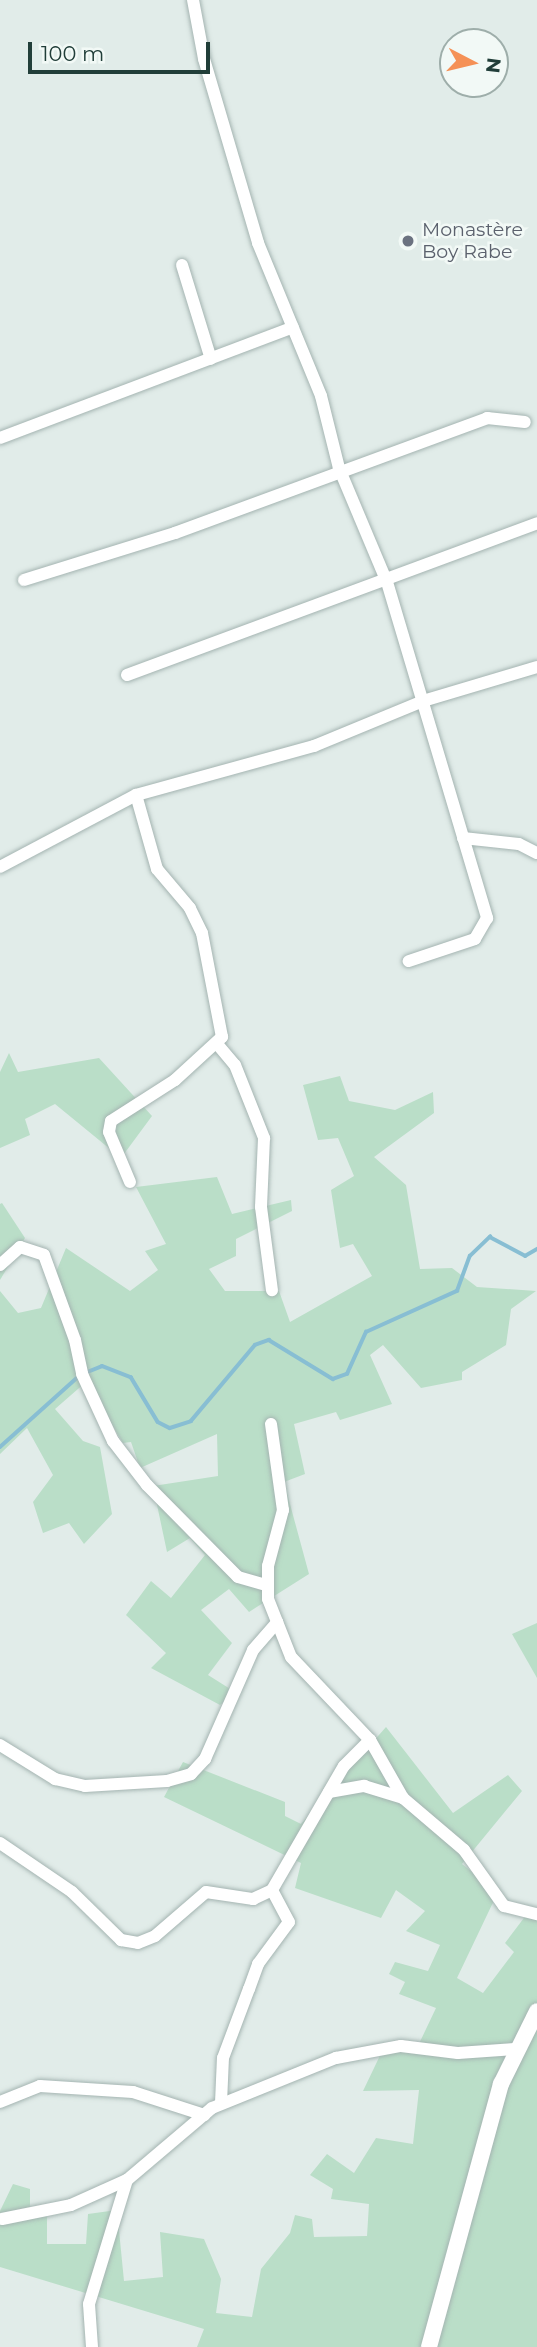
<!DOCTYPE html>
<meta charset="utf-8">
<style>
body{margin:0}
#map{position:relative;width:537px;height:2347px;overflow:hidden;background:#e1ece9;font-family:Montserrat,sans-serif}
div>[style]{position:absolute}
.green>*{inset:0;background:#badec8}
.stream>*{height:3.5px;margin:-1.75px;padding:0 1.75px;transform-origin:1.75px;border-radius:1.75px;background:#88bed3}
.roads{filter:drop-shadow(0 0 2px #a4b4b1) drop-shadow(0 0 2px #a4b4b1)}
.minor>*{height:12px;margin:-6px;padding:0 6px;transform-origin:6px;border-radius:6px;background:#fff}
.secondary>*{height:16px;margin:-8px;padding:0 8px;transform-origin:8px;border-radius:8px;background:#fff}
.dots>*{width:19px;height:19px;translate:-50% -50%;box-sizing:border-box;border:4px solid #f2f9f6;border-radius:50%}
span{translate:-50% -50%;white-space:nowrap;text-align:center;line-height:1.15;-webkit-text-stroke:5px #f2f9f6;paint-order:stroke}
.worship-label{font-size:19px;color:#5b616d}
.left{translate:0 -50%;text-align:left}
.north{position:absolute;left:439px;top:28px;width:70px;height:70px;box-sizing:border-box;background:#f2f9f6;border:2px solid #9eaeaa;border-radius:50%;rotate:97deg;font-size:19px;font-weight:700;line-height:28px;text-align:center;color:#213e39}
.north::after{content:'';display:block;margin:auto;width:24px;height:32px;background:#f59156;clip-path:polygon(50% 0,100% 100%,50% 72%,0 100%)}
.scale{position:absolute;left:28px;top:42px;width:182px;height:32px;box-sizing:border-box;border:4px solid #213e39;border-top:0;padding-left:9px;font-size:21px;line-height:24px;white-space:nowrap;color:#213e39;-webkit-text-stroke:5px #f2f9f6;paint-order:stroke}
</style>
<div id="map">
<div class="green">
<i style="clip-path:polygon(9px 1053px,18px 1072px,99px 1058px,152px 1116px,121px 1158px,55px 1104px,25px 1119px,30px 1135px,0 1148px,0 1072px)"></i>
<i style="clip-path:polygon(340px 1076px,349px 1101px,395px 1110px,433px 1092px,434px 1113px,374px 1157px,406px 1185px,420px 1269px,452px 1268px,477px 1287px,536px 1291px,511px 1309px,506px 1345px,462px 1372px,462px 1380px,421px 1388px,383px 1345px,370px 1355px,392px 1404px,340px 1420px,336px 1412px,294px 1424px,305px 1474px,284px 1482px,309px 1574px,249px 1612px,229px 1589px,201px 1610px,232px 1643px,208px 1675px,235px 1692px,220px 1705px,151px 1668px,166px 1653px,126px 1615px,151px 1581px,171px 1598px,205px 1555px,190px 1538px,167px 1552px,153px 1486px,218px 1476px,217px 1434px,140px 1468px,131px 1442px,123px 1443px,86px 1382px,55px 1409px,83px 1441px,100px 1447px,112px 1514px,84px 1544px,69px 1523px,43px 1533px,33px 1502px,53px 1475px,27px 1428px,0 1454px,0 1291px,18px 1313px,41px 1308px,66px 1248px,130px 1291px,158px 1270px,145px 1251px,166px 1244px,136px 1187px,217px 1177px,232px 1214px,291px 1200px,292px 1211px,236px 1239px,236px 1256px,209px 1269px,225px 1291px,279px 1291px,290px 1322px,372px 1276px,353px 1244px,340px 1248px,331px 1190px,354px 1176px,338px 1138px,318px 1140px,303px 1085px)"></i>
<i style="clip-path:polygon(2px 1203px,25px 1238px,0 1280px,0 1204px)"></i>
<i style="clip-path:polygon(537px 1623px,537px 1678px,512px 1634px)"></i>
<i style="clip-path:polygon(386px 1727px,453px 1813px,508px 1775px,522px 1791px,462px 1864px,498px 1892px,457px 1978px,483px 1993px,514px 1952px,505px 1943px,530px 1910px,537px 1917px,537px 2347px,197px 2347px,204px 2329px,0 2267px,0 2211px,13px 2184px,30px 2189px,30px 2211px,47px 2214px,47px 2244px,86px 2244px,88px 2214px,117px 2210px,124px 2281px,163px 2277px,160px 2232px,204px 2239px,221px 2279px,216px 2313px,252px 2317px,261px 2269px,290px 2233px,295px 2215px,312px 2219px,314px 2237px,367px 2236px,369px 2204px,331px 2199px,333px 2189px,310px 2175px,327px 2154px,354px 2173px,376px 2138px,413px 2144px,419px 2090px,363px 2091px,386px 2043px,417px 2048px,436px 2008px,399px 1994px,405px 1982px,389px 1974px,395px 1962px,428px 1971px,440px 1945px,406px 1931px,425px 1911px,396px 1890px,381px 1918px,295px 1888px,301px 1863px,164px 1797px,183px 1762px,285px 1802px,285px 1816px,301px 1824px)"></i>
</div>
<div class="stream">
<i style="left:85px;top:1373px;width:18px;rotate:-22deg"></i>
<i style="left:102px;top:1366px;width:31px;rotate:21deg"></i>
<i style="left:131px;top:1377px;width:52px;rotate:59deg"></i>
<i style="left:158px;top:1422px;width:13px;rotate:27deg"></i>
<i style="left:170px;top:1428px;width:22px;rotate:-18deg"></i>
<i style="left:191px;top:1421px;width:99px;rotate:-49.9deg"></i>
<i style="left:255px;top:1345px;width:15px;rotate:-20deg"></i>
<i style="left:269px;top:1340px;width:75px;rotate:31.4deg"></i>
<i style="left:333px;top:1379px;width:15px;rotate:-20deg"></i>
<i style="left:347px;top:1374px;width:46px;rotate:-65.7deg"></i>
<i style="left:366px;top:1332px;width:100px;rotate:-24.3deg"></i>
<i style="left:457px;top:1291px;width:37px;rotate:-70deg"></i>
<i style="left:470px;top:1256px;width:28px;rotate:-44deg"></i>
<i style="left:490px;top:1237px;width:40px;rotate:28deg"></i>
<i style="left:525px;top:1256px;width:14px;rotate:-30deg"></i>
<i style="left:0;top:1447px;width:106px;rotate:-41.9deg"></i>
</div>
<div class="roads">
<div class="minor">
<i style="left:193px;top:0;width:60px;rotate:79.4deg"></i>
<i style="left:204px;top:59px;width:192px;rotate:73.6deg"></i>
<i style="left:258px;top:243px;width:165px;rotate:67.6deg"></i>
<i style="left:321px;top:396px;width:74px;rotate:76deg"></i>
<i style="left:339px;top:468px;width:124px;rotate:67.2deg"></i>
<i style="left:387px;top:582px;width:351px;rotate:73.4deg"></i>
<i style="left:487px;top:918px;width:24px;rotate:120deg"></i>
<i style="left:475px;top:939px;width:70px;rotate:161.6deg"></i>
<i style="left:182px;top:265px;width:98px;rotate:72.9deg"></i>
<i style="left:0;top:438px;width:313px;rotate:-20.7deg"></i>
<i style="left:24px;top:580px;width:158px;rotate:-17.3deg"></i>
<i style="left:175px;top:533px;width:333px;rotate:-20.2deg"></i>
<i style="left:487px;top:418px;width:38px;rotate:6deg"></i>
<i style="left:127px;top:675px;width:437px;rotate:-20.3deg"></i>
<i style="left:463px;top:838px;width:56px;rotate:6.1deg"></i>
<i style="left:519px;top:844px;width:20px;rotate:27deg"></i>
<i style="left:0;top:867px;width:154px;rotate:-27.9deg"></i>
<i style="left:136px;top:795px;width:185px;rotate:-15.4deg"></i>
<i style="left:314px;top:746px;width:118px;rotate:-22.4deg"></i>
<i style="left:423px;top:701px;width:119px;rotate:-16.6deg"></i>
<i style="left:218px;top:1045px;width:26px;rotate:50deg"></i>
<i style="left:235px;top:1065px;width:79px;rotate:68.3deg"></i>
<i style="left:264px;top:1138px;width:69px;rotate:92.5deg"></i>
<i style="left:261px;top:1207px;width:84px;rotate:82.5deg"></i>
<i style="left:130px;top:1182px;width:54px;rotate:-112.8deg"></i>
<i style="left:109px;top:1132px;width:11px;rotate:-80deg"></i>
<i style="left:111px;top:1121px;width:76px;rotate:-32.6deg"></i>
<i style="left:175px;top:1080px;width:64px;rotate:-42.5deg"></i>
<i style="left:222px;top:1037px;width:106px;rotate:-100.9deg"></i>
<i style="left:202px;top:933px;width:28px;rotate:-116deg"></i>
<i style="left:190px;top:908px;width:51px;rotate:-130.2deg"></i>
<i style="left:157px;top:869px;width:77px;rotate:-105.8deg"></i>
<i style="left:0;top:1265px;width:27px;rotate:-42deg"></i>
<i style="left:20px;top:1247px;width:25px;rotate:18deg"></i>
<i style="left:44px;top:1255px;width:90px;rotate:70deg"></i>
<i style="left:75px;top:1340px;width:35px;rotate:78deg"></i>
<i style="left:82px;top:1374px;width:74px;rotate:65.2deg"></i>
<i style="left:113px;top:1441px;width:56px;rotate:52.3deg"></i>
<i style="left:147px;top:1485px;width:129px;rotate:45.3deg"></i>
<i style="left:238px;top:1577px;width:29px;rotate:16deg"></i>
<i style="left:271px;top:1424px;width:87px;rotate:82.1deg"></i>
<i style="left:283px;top:1510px;width:58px;rotate:105deg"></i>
<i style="left:268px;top:1566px;width:33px;rotate:90deg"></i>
<i style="left:268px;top:1599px;width:62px;rotate:68.4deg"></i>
<i style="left:291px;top:1657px;width:115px;rotate:46.4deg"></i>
<i style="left:370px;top:1740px;width:67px;rotate:60.4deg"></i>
<i style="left:0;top:1745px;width:65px;rotate:31.7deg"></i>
<i style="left:55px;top:1779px;width:31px;rotate:13deg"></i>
<i style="left:85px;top:1786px;width:82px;rotate:-3.5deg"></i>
<i style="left:167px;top:1781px;width:25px;rotate:-16deg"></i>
<i style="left:191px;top:1774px;width:21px;rotate:-47deg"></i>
<i style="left:205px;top:1759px;width:119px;rotate:-66.2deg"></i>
<i style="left:253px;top:1650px;width:37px;rotate:-49deg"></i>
<i style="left:329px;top:1792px;width:36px;rotate:-10deg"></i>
<i style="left:364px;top:1786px;width:41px;rotate:17.1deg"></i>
<i style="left:403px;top:1798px;width:80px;rotate:40.4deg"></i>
<i style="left:464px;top:1850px;width:69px;rotate:54.5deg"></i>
<i style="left:504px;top:1906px;width:34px;rotate:14deg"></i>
<i style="left:0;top:1843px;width:87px;rotate:34.2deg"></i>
<i style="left:72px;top:1892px;width:69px;rotate:44.4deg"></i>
<i style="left:121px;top:1940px;width:17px;rotate:10deg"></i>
<i style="left:138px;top:1943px;width:18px;rotate:-22deg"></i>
<i style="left:155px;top:1936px;width:67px;rotate:-40.8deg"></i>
<i style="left:206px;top:1892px;width:48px;rotate:8.5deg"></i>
<i style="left:253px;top:1899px;width:21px;rotate:-25deg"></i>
<i style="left:0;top:2102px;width:43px;rotate:-21.8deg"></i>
<i style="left:40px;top:2086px;width:93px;rotate:3.7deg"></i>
<i style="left:133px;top:2092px;width:75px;rotate:17.9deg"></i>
<i style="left:221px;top:2103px;width:45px;rotate:-87.5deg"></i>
<i style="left:223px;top:2058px;width:74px;rotate:-69.4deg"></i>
<i style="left:249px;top:1989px;width:27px;rotate:-70deg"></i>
<i style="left:258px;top:1964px;width:52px;rotate:-53.6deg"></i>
<i style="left:289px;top:1922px;width:36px;rotate:-118deg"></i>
<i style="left:272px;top:1890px;width:143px;rotate:-59.9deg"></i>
<i style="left:344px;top:1766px;width:37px;rotate:-45deg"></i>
<i style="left:2px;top:2219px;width:70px;rotate:-11.5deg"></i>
<i style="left:71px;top:2205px;width:61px;rotate:-24.1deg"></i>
<i style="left:127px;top:2180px;width:111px;rotate:-40.3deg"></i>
<i style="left:212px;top:2108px;width:134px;rotate:-22deg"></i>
<i style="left:336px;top:2058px;width:66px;rotate:-10.5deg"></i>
<i style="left:401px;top:2046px;width:57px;rotate:7deg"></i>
<i style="left:458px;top:2053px;width:57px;rotate:-4deg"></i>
<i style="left:92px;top:2347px;width:43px;rotate:-94deg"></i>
<i style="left:89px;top:2304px;width:130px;rotate:-73deg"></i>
</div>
<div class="secondary">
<i style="left:429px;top:2347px;width:273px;rotate:-74.7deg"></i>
<i style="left:501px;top:2084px;width:81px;rotate:-63.7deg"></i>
</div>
</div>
<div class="dots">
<i style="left:408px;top:241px;background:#6b7280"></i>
</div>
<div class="worship-label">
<span class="left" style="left:422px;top:241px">Monastère<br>Boy Rabe</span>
</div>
<div class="north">N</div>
<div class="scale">100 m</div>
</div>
